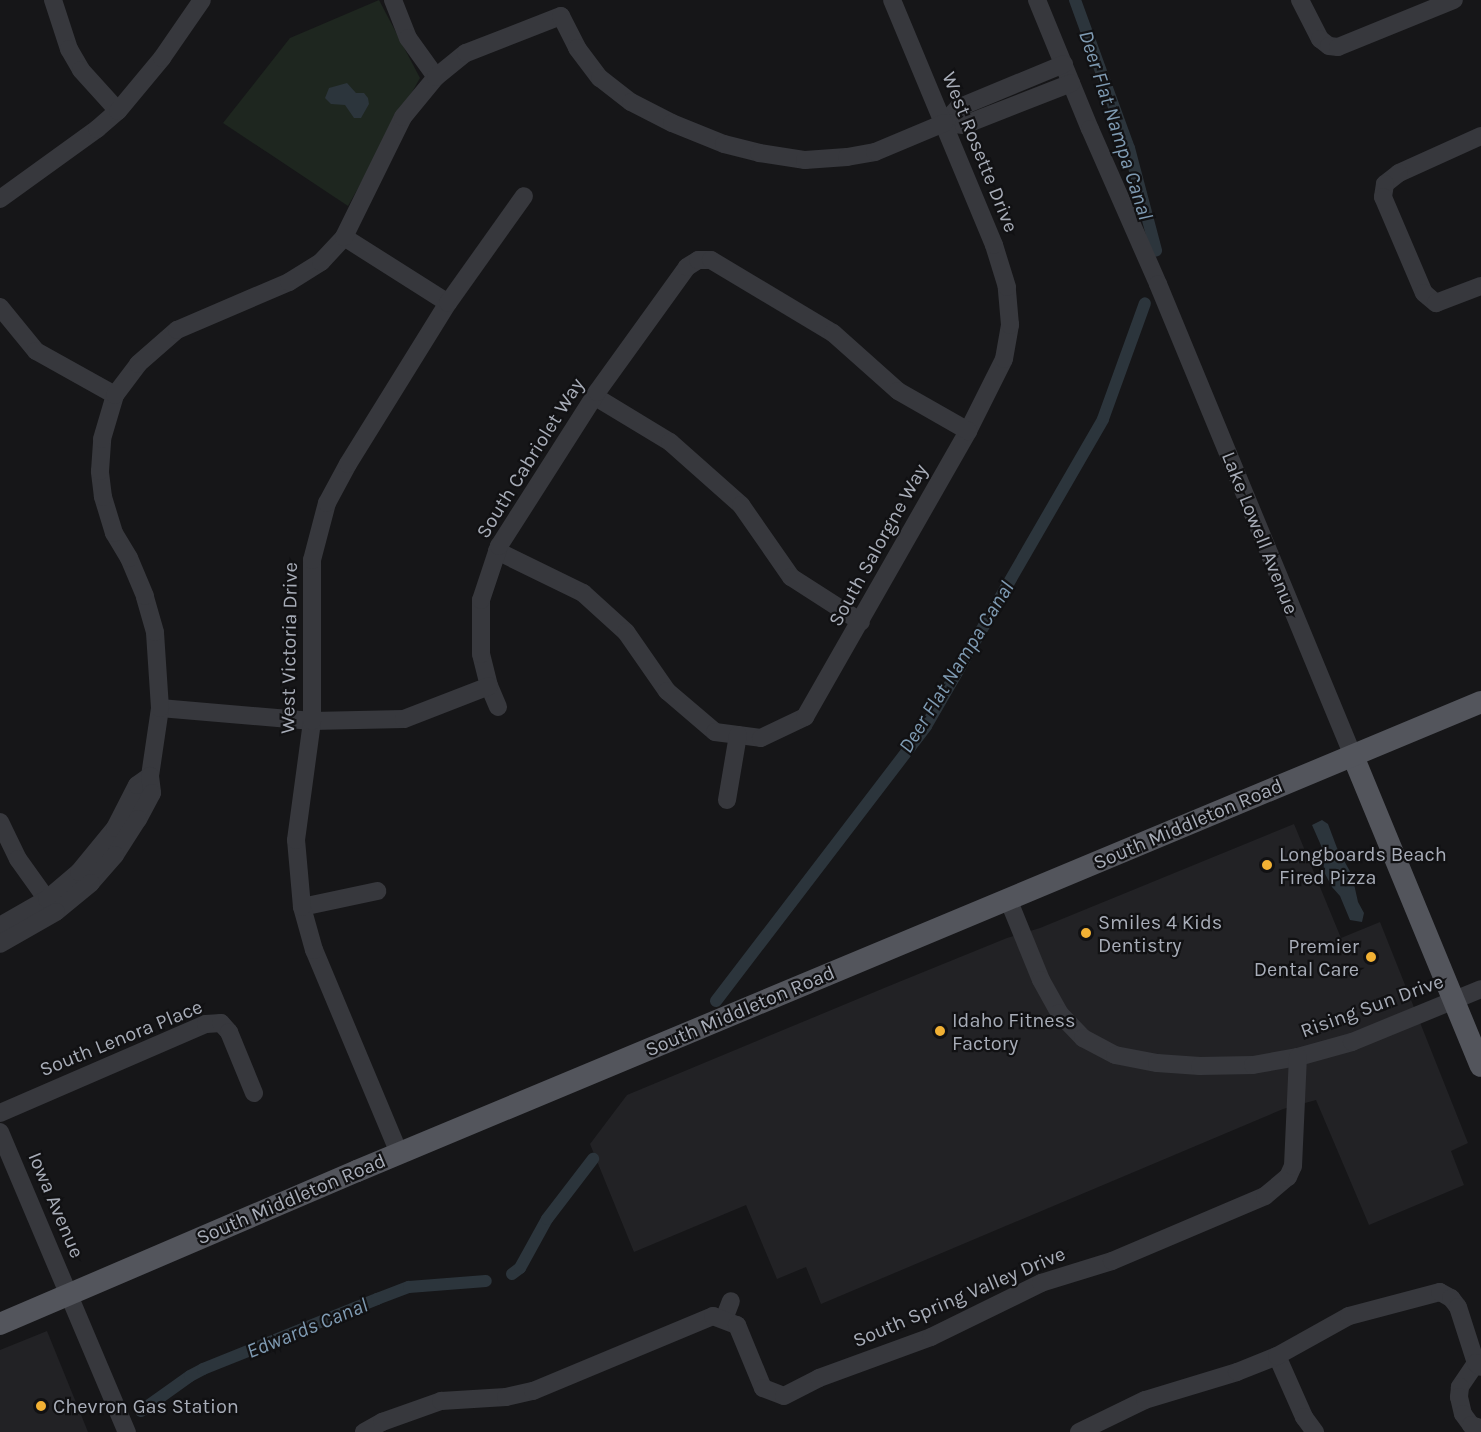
<!DOCTYPE html>
<style>
body{margin:0}
#map{position:relative;width:1481px;height:1432px;overflow:hidden;background:#161618;font-family:Karla,sans-serif}
div>[style]{position:absolute}
.built>*{inset:0;background:#222225}
.green>*{inset:0;background:#1e261f}
.water>*{inset:0;background:#2c353c}
.canal>*{height:12px;margin:-6px;padding:0 6px;transform-origin:6px;border-radius:6px;background:#2c353c}
.minor>*{height:18px;margin:-9px;padding:0 9px;transform-origin:9px;border-radius:9px;background:#37383d}
.major>*{height:22px;margin:-11px;padding:0 11px;transform-origin:11px;border-radius:11px;background:#53555c}
.dots>*{width:16px;height:16px;translate:-50% -50%;box-sizing:border-box;border:3px solid #111113;border-radius:50%}
span{translate:-50% -50%;white-space:nowrap;text-align:center;line-height:1.15;-webkit-text-stroke:4.5px #111113;paint-order:stroke}
.street-label{font-size:20px;color:#a8adb8}
.poi-label{font-size:20px;color:#a8adb8}
.left{translate:0 -50%;text-align:left}
.right{translate:-100% -50%;text-align:right}
.water-label{font-size:21px;color:#7f9bb3;font-style:italic}
</style>
<div id="map">
<div class="built">
<i style="clip-path:polygon(1294px 824px,1341px 938px,1380px 922px,1468px 1143px,1451px 1151px,1464px 1185px,1369px 1225px,1316px 1100px,1283px 1109px,821px 1304px,806px 1267px,777px 1279px,746px 1205px,634px 1252px,590px 1144px,627px 1095px,889px 986px,1007px 938px,1040px 928px)"></i>
<i style="clip-path:polygon(47px 1331px,88px 1432px,0 1432px,0 1350px)"></i>
</div>
<div class="green">
<i style="clip-path:polygon(379px 0,420px 78px,348px 206px,223px 123px,290px 38px)"></i>
</div>
<div class="water">
<i style="clip-path:polygon(347px 83px,356px 93px,364px 93px,368px 98px,369px 104px,361px 118px,354px 118px,345px 105px,331px 104px,325px 98px,329px 88px)"></i>
<i style="clip-path:polygon(1322px 820px,1328px 824px,1337px 848px,1352px 875px,1358px 902px,1364px 913px,1362px 922px,1350px 920px,1340px 896px,1332px 887px,1324px 872px,1323px 850px,1312px 825px)"></i>
</div>
<div class="canal">
<i style="left:1075px;top:0;width:158px;rotate:70deg"></i>
<i style="left:1129px;top:148px;width:106px;rotate:75.2deg"></i>
<i style="left:716px;top:1001px;width:346px;rotate:-52.6deg"></i>
<i style="left:926px;top:726px;width:354px;rotate:-60deg"></i>
<i style="left:1103px;top:419px;width:123px;rotate:-70.1deg"></i>
<i style="left:512px;top:1274px;width:10px;rotate:-37deg"></i>
<i style="left:520px;top:1268px;width:56px;rotate:-61.1deg"></i>
<i style="left:547px;top:1219px;width:76px;rotate:-52.5deg"></i>
<i style="left:141px;top:1411px;width:60px;rotate:-35.5deg"></i>
<i style="left:190px;top:1376px;width:15px;rotate:-28deg"></i>
<i style="left:203px;top:1369px;width:188px;rotate:-21.9deg"></i>
<i style="left:377px;top:1299px;width:34px;rotate:-21deg"></i>
<i style="left:409px;top:1287px;width:77px;rotate:-4.5deg"></i>
</div>
<div class="minor">
<i style="left:53px;top:0;width:52px;rotate:71.9deg"></i>
<i style="left:69px;top:49px;width:24px;rotate:60deg"></i>
<i style="left:81px;top:70px;width:55px;rotate:47.9deg"></i>
<i style="left:393px;top:0;width:41px;rotate:68.5deg"></i>
<i style="left:408px;top:38px;width:48px;rotate:54.3deg"></i>
<i style="left:1037px;top:0;width:139px;rotate:67.7deg"></i>
<i style="left:1090px;top:129px;width:169px;rotate:66.3deg"></i>
<i style="left:1158px;top:284px;width:511px;rotate:67.55deg"></i>
<i style="left:1300px;top:0;width:44px;rotate:62.9deg"></i>
<i style="left:1320px;top:39px;width:11px;rotate:38deg"></i>
<i style="left:1329px;top:46px;width:9px;rotate:6deg"></i>
<i style="left:1338px;top:47px;width:125px;rotate:-22.1deg"></i>
<i style="left:1064px;top:64px;width:115px;rotate:157.5deg"></i>
<i style="left:958px;top:108px;width:21px;rotate:133deg"></i>
<i style="left:944px;top:123px;width:20px;rotate:6deg"></i>
<i style="left:964px;top:125px;width:115px;rotate:-21.4deg"></i>
<i style="left:1481px;top:136px;width:90px;rotate:155.7deg"></i>
<i style="left:1399px;top:173px;width:18px;rotate:142deg"></i>
<i style="left:1385px;top:184px;width:13px;rotate:99deg"></i>
<i style="left:1383px;top:197px;width:104px;rotate:66.9deg"></i>
<i style="left:1424px;top:293px;width:16px;rotate:40deg"></i>
<i style="left:1436px;top:303px;width:48px;rotate:-20.7deg"></i>
<i style="left:0;top:199px;width:120px;rotate:-35.8deg"></i>
<i style="left:97px;top:129px;width:28px;rotate:-41deg"></i>
<i style="left:118px;top:111px;width:69px;rotate:-50.3deg"></i>
<i style="left:162px;top:58px;width:70px;rotate:-55.4deg"></i>
<i style="left:344px;top:237px;width:123px;rotate:32.4deg"></i>
<i style="left:0;top:307px;width:57px;rotate:50.7deg"></i>
<i style="left:36px;top:351px;width:90px;rotate:29.1deg"></i>
<i style="left:594px;top:396px;width:89px;rotate:31.2deg"></i>
<i style="left:670px;top:442px;width:95px;rotate:41.6deg"></i>
<i style="left:741px;top:505px;width:88px;rotate:55.2deg"></i>
<i style="left:791px;top:577px;width:83px;rotate:32.7deg"></i>
<i style="left:497px;top:551px;width:96px;rotate:26deg"></i>
<i style="left:583px;top:593px;width:58px;rotate:42.2deg"></i>
<i style="left:626px;top:632px;width:72px;rotate:55.2deg"></i>
<i style="left:667px;top:691px;width:63px;rotate:40.5deg"></i>
<i style="left:715px;top:732px;width:46px;rotate:7.4deg"></i>
<i style="left:761px;top:738px;width:49px;rotate:-25.5deg"></i>
<i style="left:805px;top:717px;width:329px;rotate:-60.3deg"></i>
<i style="left:968px;top:431px;width:80px;rotate:-63.4deg"></i>
<i style="left:1004px;top:359px;width:35px;rotate:-80deg"></i>
<i style="left:1010px;top:325px;width:38px;rotate:-95deg"></i>
<i style="left:1007px;top:287px;width:44px;rotate:-107.2deg"></i>
<i style="left:994px;top:245px;width:265px;rotate:-112.6deg"></i>
<i style="left:498px;top:707px;width:23px;rotate:-113deg"></i>
<i style="left:489px;top:686px;width:33px;rotate:-104deg"></i>
<i style="left:481px;top:654px;width:54px;rotate:-90deg"></i>
<i style="left:481px;top:600px;width:57px;rotate:-71.6deg"></i>
<i style="left:499px;top:546px;width:183px;rotate:-57.5deg"></i>
<i style="left:597px;top:392px;width:154px;rotate:-54.2deg"></i>
<i style="left:687px;top:267px;width:13px;rotate:-32deg"></i>
<i style="left:698px;top:260px;width:13px"></i>
<i style="left:711px;top:260px;width:142px;rotate:30.9deg"></i>
<i style="left:833px;top:333px;width:87px;rotate:41.7deg"></i>
<i style="left:898px;top:391px;width:81px;rotate:29.7deg"></i>
<i style="left:160px;top:708px;width:153px;rotate:4.9deg"></i>
<i style="left:312px;top:721px;width:92px;rotate:-1.2deg"></i>
<i style="left:404px;top:719px;width:91px;rotate:-21.2deg"></i>
<i style="left:150px;top:776px;width:69px;rotate:-81.6deg"></i>
<i style="left:160px;top:708px;width:76px;rotate:-93.8deg"></i>
<i style="left:155px;top:632px;width:37px;rotate:-106deg"></i>
<i style="left:145px;top:596px;width:41px;rotate:-112.8deg"></i>
<i style="left:129px;top:558px;width:29px;rotate:-121deg"></i>
<i style="left:114px;top:533px;width:38px;rotate:-107deg"></i>
<i style="left:103px;top:497px;width:26px;rotate:-97deg"></i>
<i style="left:100px;top:471px;width:32px;rotate:-86deg"></i>
<i style="left:102px;top:439px;width:46px;rotate:-73.5deg"></i>
<i style="left:115px;top:395px;width:39px;rotate:-53deg"></i>
<i style="left:138px;top:364px;width:52px;rotate:-41.1deg"></i>
<i style="left:177px;top:330px;width:122px;rotate:-23.2deg"></i>
<i style="left:289px;top:282px;width:38px;rotate:-32deg"></i>
<i style="left:321px;top:262px;width:34px;rotate:-47deg"></i>
<i style="left:344px;top:237px;width:134px;rotate:-63.8deg"></i>
<i style="left:403px;top:117px;width:52px;rotate:-50.5deg"></i>
<i style="left:436px;top:77px;width:38px;rotate:-39deg"></i>
<i style="left:466px;top:53px;width:102px;rotate:-21.3deg"></i>
<i style="left:561px;top:16px;width:36px;rotate:63deg"></i>
<i style="left:577px;top:48px;width:38px;rotate:53deg"></i>
<i style="left:600px;top:78px;width:39px;rotate:38deg"></i>
<i style="left:631px;top:102px;width:46px;rotate:27.1deg"></i>
<i style="left:672px;top:123px;width:56px;rotate:22deg"></i>
<i style="left:724px;top:144px;width:36px;rotate:14deg"></i>
<i style="left:759px;top:153px;width:47px;rotate:8.7deg"></i>
<i style="left:805px;top:160px;width:42px;rotate:-4.1deg"></i>
<i style="left:847px;top:157px;width:28px;rotate:-10deg"></i>
<i style="left:875px;top:152px;width:75px;rotate:-22.8deg"></i>
<i style="left:727px;top:800px;width:66px;rotate:-80.4deg"></i>
<i style="left:0;top:822px;width:41px;rotate:64.1deg"></i>
<i style="left:18px;top:859px;width:60px;rotate:54.5deg"></i>
<i style="left:1008px;top:899px;width:87px;rotate:67.8deg"></i>
<i style="left:1041px;top:980px;width:38px;rotate:61deg"></i>
<i style="left:1059px;top:1013px;width:35px;rotate:46deg"></i>
<i style="left:1083px;top:1038px;width:36px;rotate:28deg"></i>
<i style="left:1115px;top:1055px;width:43px;rotate:10.8deg"></i>
<i style="left:1157px;top:1063px;width:43px;rotate:4deg"></i>
<i style="left:1200px;top:1066px;width:53px;rotate:-1.1deg"></i>
<i style="left:1253px;top:1065px;width:46px;rotate:-10.1deg"></i>
<i style="left:1298px;top:1057px;width:56px;rotate:-15.5deg"></i>
<i style="left:1352px;top:1042px;width:139px;rotate:-22.3deg"></i>
<i style="left:302px;top:907px;width:77px;rotate:-12deg"></i>
<i style="left:0;top:926px;width:54px;rotate:-29.9deg"></i>
<i style="left:47px;top:899px;width:42px;rotate:-40.2deg"></i>
<i style="left:79px;top:872px;width:57px;rotate:-50.7deg"></i>
<i style="left:115px;top:828px;width:48px;rotate:-62.9deg"></i>
<i style="left:137px;top:785px;width:16px;rotate:-35deg"></i>
<i style="left:150px;top:776px;width:17px;rotate:83deg"></i>
<i style="left:152px;top:793px;width:30px;rotate:118deg"></i>
<i style="left:138px;top:819px;width:43px;rotate:122.6deg"></i>
<i style="left:115px;top:855px;width:37px;rotate:131deg"></i>
<i style="left:91px;top:883px;width:45px;rotate:140.4deg"></i>
<i style="left:56px;top:912px;width:64px;rotate:150.3deg"></i>
<i style="left:0;top:1113px;width:224px;rotate:-23.4deg"></i>
<i style="left:206px;top:1024px;width:15px;rotate:-4deg"></i>
<i style="left:221px;top:1023px;width:12px;rotate:48deg"></i>
<i style="left:229px;top:1032px;width:66px;rotate:67.7deg"></i>
<i style="left:0;top:1132px;width:326px;rotate:67.1deg"></i>
<i style="left:399px;top:1153px;width:220px;rotate:-112.7deg"></i>
<i style="left:314px;top:950px;width:45px;rotate:-105.6deg"></i>
<i style="left:302px;top:907px;width:67px;rotate:-95.1deg"></i>
<i style="left:296px;top:840px;width:120px;rotate:-82.3deg"></i>
<i style="left:312px;top:721px;width:161px;rotate:-90deg"></i>
<i style="left:312px;top:560px;width:59px;rotate:-75.3deg"></i>
<i style="left:327px;top:503px;width:44px;rotate:-61.7deg"></i>
<i style="left:348px;top:464px;width:190px;rotate:-58.2deg"></i>
<i style="left:448px;top:303px;width:131px;rotate:-54.6deg"></i>
<i style="left:724px;top:1319px;width:19px;rotate:-69deg"></i>
<i style="left:1277px;top:1356px;width:67px;rotate:66.1deg"></i>
<i style="left:1304px;top:1417px;width:19px;rotate:54deg"></i>
<i style="left:1476px;top:1363px;width:29px;rotate:124deg"></i>
<i style="left:1460px;top:1387px;width:10px;rotate:96deg"></i>
<i style="left:1459px;top:1397px;width:17px;rotate:77deg"></i>
<i style="left:1463px;top:1414px;width:14px;rotate:54deg"></i>
<i style="left:1471px;top:1425px;width:10px;rotate:17deg"></i>
<i style="left:364px;top:1432px;width:21px;rotate:-29deg"></i>
<i style="left:382px;top:1422px;width:63px;rotate:-19.6deg"></i>
<i style="left:441px;top:1401px;width:65px;rotate:-3.5deg"></i>
<i style="left:506px;top:1397px;width:28px;rotate:-13deg"></i>
<i style="left:533px;top:1391px;width:195px;rotate:-22.6deg"></i>
<i style="left:713px;top:1316px;width:26px;rotate:21deg"></i>
<i style="left:737px;top:1325px;width:68px;rotate:67.6deg"></i>
<i style="left:763px;top:1388px;width:22px;rotate:21deg"></i>
<i style="left:784px;top:1396px;width:39px;rotate:-27deg"></i>
<i style="left:819px;top:1378px;width:119px;rotate:-20.1deg"></i>
<i style="left:931px;top:1337px;width:123px;rotate:-26.1deg"></i>
<i style="left:1041px;top:1283px;width:74px;rotate:-17.2deg"></i>
<i style="left:1112px;top:1261px;width:166px;rotate:-23deg"></i>
<i style="left:1265px;top:1196px;width:30px;rotate:-40deg"></i>
<i style="left:1288px;top:1177px;width:12px;rotate:-66deg"></i>
<i style="left:1293px;top:1166px;width:109px;rotate:-87.4deg"></i>
<i style="left:1079px;top:1432px;width:73px;rotate:-25.9deg"></i>
<i style="left:1145px;top:1400px;width:96px;rotate:-16.9deg"></i>
<i style="left:1237px;top:1372px;width:43px;rotate:-21.8deg"></i>
<i style="left:1277px;top:1356px;width:82px;rotate:-29.1deg"></i>
<i style="left:1349px;top:1316px;width:94px;rotate:-14.8deg"></i>
<i style="left:1440px;top:1292px;width:13px;rotate:29deg"></i>
<i style="left:1451px;top:1298px;width:11px;rotate:52deg"></i>
<i style="left:1458px;top:1307px;width:59px;rotate:72.2deg"></i>
<i style="left:1476px;top:1363px;width:6px;rotate:39deg"></i>
</div>
<div class="major">
<i style="left:1353px;top:756px;width:335px;rotate:67.6deg"></i>
<i style="left:0;top:1324px;width:388px;rotate:-23.2deg"></i>
<i style="left:357px;top:1171px;width:1218px;rotate:-22.65deg"></i>
</div>
<div class="dots">
<i style="left:1267px;top:865px;background:#f2b134"></i>
<i style="left:1086px;top:933px;background:#f2b134"></i>
<i style="left:1371px;top:957px;background:#f2b134"></i>
<i style="left:940px;top:1031px;background:#f2b134"></i>
<i style="left:41px;top:1406px;background:#f2b134"></i>
</div>
<div class="street-label">
<span style="left:980px;top:152px;rotate:68deg">West Rosette Drive</span>
<span style="left:530px;top:458px;rotate:-58deg">South Cabriolet Way</span>
<span style="left:1260px;top:533px;rotate:68deg">Lake Lowell Avenue</span>
<span style="left:878px;top:545px;rotate:-61deg">South Salorgne Way</span>
<span style="left:289px;top:648px;rotate:-89deg">West Victoria Drive</span>
<span style="left:1188px;top:824px;rotate:-23deg">South Middleton Road</span>
<span style="left:1372px;top:1006px;rotate:-20deg">Rising Sun Drive</span>
<span style="left:740px;top:1011px;rotate:-23deg">South Middleton Road</span>
<span style="left:121px;top:1038px;rotate:-22deg">South Lenora Place</span>
<span style="left:291px;top:1199px;rotate:-23deg">South Middleton Road</span>
<span style="left:56px;top:1205px;rotate:67deg">Iowa Avenue</span>
<span style="left:959px;top:1297px;rotate:-23deg">South Spring Valley Drive</span>
</div>
<div class="poi-label">
<span class="left" style="left:1279px;top:866px">Longboards Beach<br>Fired Pizza</span>
<span class="left" style="left:1098px;top:934px">Smiles 4 Kids<br>Dentistry</span>
<span class="right" style="left:1359px;top:958px">Premier<br>Dental Care</span>
<span class="left" style="left:952px;top:1032px">Idaho Fitness<br>Factory</span>
<span class="left" style="left:53px;top:1406px">Chevron Gas Station</span>
</div>
<div class="water-label">
<span style="left:1116px;top:125px;rotate:72deg">Deer Flat Nampa Canal</span>
<span style="left:956px;top:667px;rotate:-58deg">Deer Flat Nampa Canal</span>
<span style="left:307px;top:1328px;rotate:-22deg">Edwards Canal</span>
</div>
</div>
